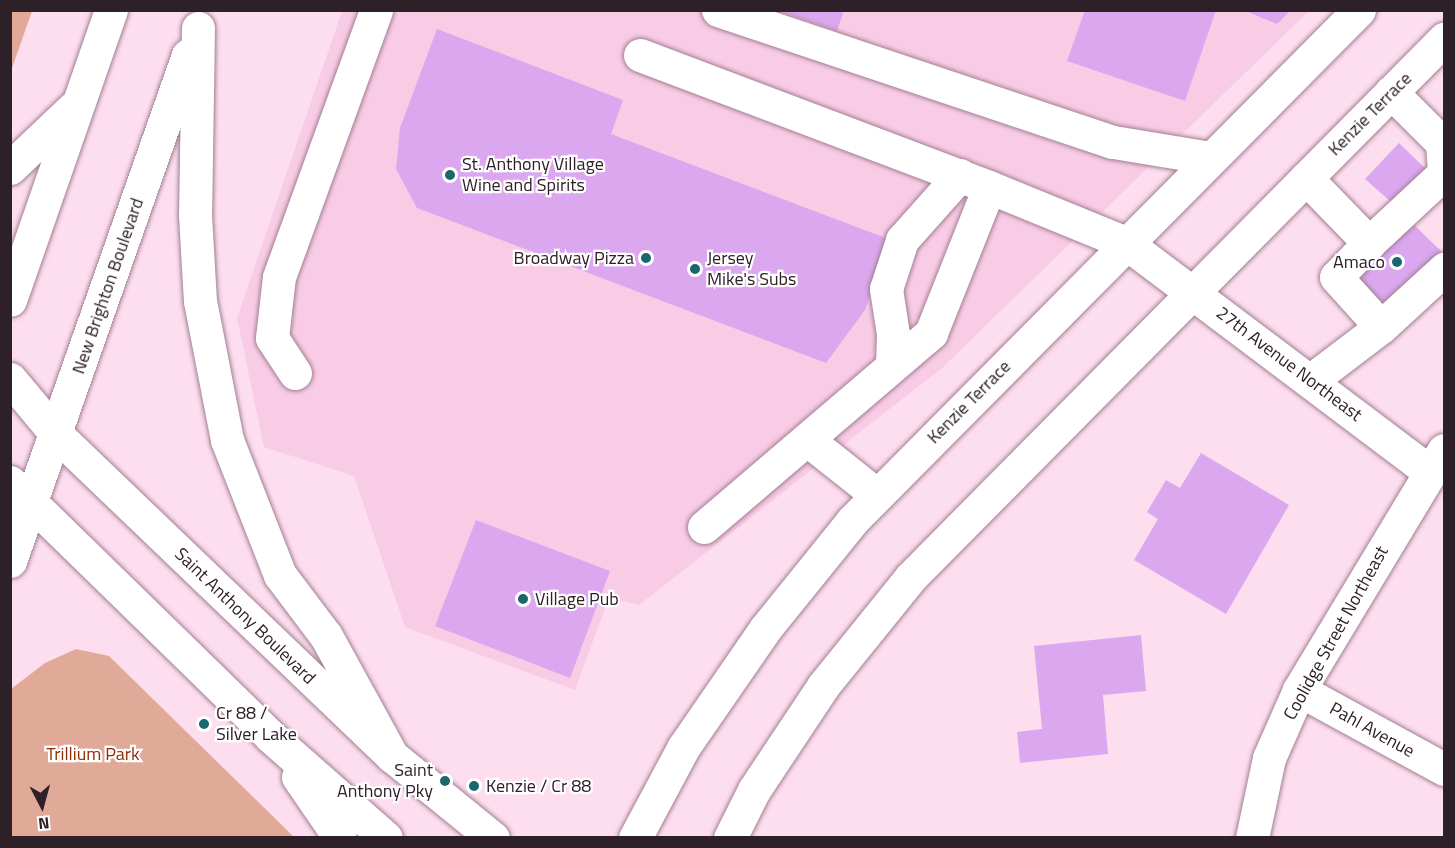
<!DOCTYPE html>
<style>
body{margin:0}
#map{position:relative;width:1455px;height:848px;overflow:hidden;background:#fddeef;font-family:"Titillium Web",sans-serif}
div>[style]{position:absolute}
.built>*{inset:0;background:#f9cce6}
.green>*{inset:0;background:#e1aa98}
.building>*{inset:0;background:#dba8ef}
.roads{filter:drop-shadow(0 0 2px #a27f93) drop-shadow(0 0 2px #a27f93)}
.minor>*{height:33px;margin:-16.5px;padding:0 16.5px;transform-origin:16.5px;border-radius:16.5px;background:#fff}
.major>*{height:33px;margin:-16.5px;padding:0 16.5px;transform-origin:16.5px;border-radius:16.5px;background:#fff}
.dots>*{width:16px;height:16px;translate:-50% -50%;box-sizing:border-box;border:3px solid #fff;border-radius:50%}
span{translate:-50% -50%;white-space:nowrap;text-align:center;line-height:1.15;-webkit-text-stroke:4.5px #fff;paint-order:stroke}
.street-label{font-size:18px;color:#2e2028}
.poi-label{font-size:18px;color:#2e2028}
.left{translate:0 -50%;text-align:left}
.right{translate:-100% -50%;text-align:right}
.park-label{font-size:18px;color:#902c05}
.frame{position:absolute;inset:0;border:12px solid #2e2028;pointer-events:none}
.north{position:absolute;left:12px;top:776px;width:60px;height:60px;-webkit-text-stroke:4px #fff;paint-order:stroke;rotate:174deg;font-size:16px;font-weight:700;line-height:24px;text-align:center;color:#2e2028}
.north::after{content:'';display:block;margin:auto;width:21px;height:27px;background:#2e2028;clip-path:polygon(50% 0,100% 100%,50% 72%,0 100%)}
</style>
<div id="map">
<div class="built">
<i style="clip-path:polygon(342px 11px,1309px 11px,942px 368px,639px 605px,609px 598px,575px 690px,405px 627px,354px 476px,264px 447px,237px 318px)"></i>
</div>
<div class="green">
<i style="clip-path:polygon(11px 10px,32px 11px,11px 71px,10px 11px)"></i>
<i style="clip-path:polygon(76px 649px,109px 656px,294px 837px,11px 837px,11px 689px,45px 663px)"></i>
</div>
<div class="building">
<i style="clip-path:polygon(776px 10px,844px 10px,837px 31px)"></i>
<i style="clip-path:polygon(1085px 10px,1216px 10px,1185px 101px,1067px 61px)"></i>
<i style="clip-path:polygon(1243px 10px,1291px 10px,1277px 24px)"></i>
<i style="clip-path:polygon(437px 29px,623px 100px,611px 134px,891px 240px,865px 310px,826px 363px,417px 208px,396px 169px,400px 128px)"></i>
<i style="clip-path:polygon(1399px 143px,1431px 174px,1398px 208px,1365px 179px)"></i>
<i style="clip-path:polygon(1408px 219px,1441px 251px,1385px 306px,1353px 273px)"></i>
<i style="clip-path:polygon(1201px 453px,1289px 505px,1226px 614px,1134px 560px,1158px 519px,1147px 512px,1166px 480px,1180px 488px)"></i>
<i style="clip-path:polygon(476px 520px,610px 571px,570px 678px,435px 626px)"></i>
<i style="clip-path:polygon(1141px 635px,1146px 691px,1103px 695px,1108px 754px,1020px 763px,1017px 732px,1042px 729px,1034px 646px)"></i>
</div>
<div class="roads">
<div class="minor">
<i style="left:718px;top:10px;width:416px;rotate:18.5deg"></i>
<i style="left:1113px;top:142px;width:99px;rotate:9.3deg"></i>
<i style="left:640px;top:55px;width:373px;rotate:20.7deg"></i>
<i style="left:1391px;top:92px;width:72px;rotate:45deg"></i>
<i style="left:1442px;top:143px;width:26px;rotate:86deg"></i>
<i style="left:1306px;top:178px;width:91px;rotate:45.9deg"></i>
<i style="left:1369px;top:243px;width:47px;rotate:134.1deg"></i>
<i style="left:1336px;top:277px;width:67px;rotate:48deg"></i>
<i style="left:1369px;top:243px;width:103px;rotate:-43deg"></i>
<i style="left:892px;top:363px;width:29px;rotate:-88deg"></i>
<i style="left:893px;top:334px;width:46px;rotate:-98.8deg"></i>
<i style="left:886px;top:289px;width:52px;rotate:-71.9deg"></i>
<i style="left:902px;top:240px;width:87px;rotate:-48.3deg"></i>
<i style="left:295px;top:373px;width:42px;rotate:-123.3deg"></i>
<i style="left:272px;top:338px;width:61px;rotate:-83.5deg"></i>
<i style="left:279px;top:277px;width:284px;rotate:-70deg"></i>
<i style="left:1310px;top:381px;width:89px;rotate:-37.3deg"></i>
<i style="left:1381px;top:327px;width:86px;rotate:-42.6deg"></i>
<i style="left:809px;top:441px;width:87px;rotate:38.5deg"></i>
<i style="left:704px;top:527px;width:299px;rotate:-40.5deg"></i>
<i style="left:931px;top:333px;width:157px;rotate:-68.3deg"></i>
<i style="left:989px;top:187px;width:148px;rotate:22.2deg"></i>
<i style="left:1126px;top:243px;width:379px;rotate:37deg"></i>
<i style="left:1299px;top:690px;width:165px;rotate:28.6deg"></i>
<i style="left:1252px;top:838px;width:82px;rotate:-78deg"></i>
<i style="left:1269px;top:758px;width:74px;rotate:-66.2deg"></i>
<i style="left:1299px;top:690px;width:280px;rotate:-58.9deg"></i>
</div>
<div class="major">
<i style="left:198px;top:28px;width:187px;rotate:90.9deg"></i>
<i style="left:195px;top:215px;width:86px;rotate:86.7deg"></i>
<i style="left:200px;top:301px;width:142px;rotate:79deg"></i>
<i style="left:227px;top:440px;width:145px;rotate:68.6deg"></i>
<i style="left:280px;top:575px;width:76px;rotate:53deg"></i>
<i style="left:326px;top:636px;width:137px;rotate:61.2deg"></i>
<i style="left:10px;top:168px;width:87px;rotate:-43.6deg"></i>
<i style="left:10px;top:300px;width:307px;rotate:-70.8deg"></i>
<i style="left:10px;top:379px;width:73px;rotate:50deg"></i>
<i style="left:57px;top:435px;width:464px;rotate:43.8deg"></i>
<i style="left:392px;top:756px;width:130px;rotate:39.1deg"></i>
<i style="left:10px;top:482px;width:363px;rotate:44.3deg"></i>
<i style="left:270px;top:736px;width:154px;rotate:41.3deg"></i>
<i style="left:10px;top:561px;width:536px;rotate:-70.62deg"></i>
<i style="left:298px;top:777px;width:74px;rotate:55.5deg"></i>
<i style="left:635px;top:838px;width:102px;rotate:-61.9deg"></i>
<i style="left:683px;top:748px;width:145px;rotate:-55.4deg"></i>
<i style="left:765px;top:629px;width:139px;rotate:-51.1deg"></i>
<i style="left:852px;top:521px;width:720px;rotate:-45.23deg"></i>
<i style="left:730px;top:838px;width:54px;rotate:-63.4deg"></i>
<i style="left:754px;top:790px;width:125px;rotate:-56.4deg"></i>
<i style="left:823px;top:686px;width:139px;rotate:-51.1deg"></i>
<i style="left:910px;top:578px;width:759px;rotate:-45.27deg"></i>
</div>
</div>
<div class="dots">
<i style="left:450px;top:175px;background:#1b6670"></i>
<i style="left:646px;top:258px;background:#1b6670"></i>
<i style="left:1397px;top:262px;background:#1b6670"></i>
<i style="left:695px;top:269px;background:#1b6670"></i>
<i style="left:523px;top:599px;background:#1b6670"></i>
<i style="left:204px;top:724px;background:#1b6670"></i>
<i style="left:445px;top:781px;background:#1b6670"></i>
<i style="left:474px;top:786px;background:#1b6670"></i>
</div>
<div class="street-label">
<span style="left:1370px;top:114px;rotate:-45deg">Kenzie Terrace</span>
<span style="left:108px;top:286px;rotate:-71deg">New Brighton Boulevard</span>
<span style="left:1289px;top:364px;rotate:37deg">27th Avenue Northeast</span>
<span style="left:969px;top:402px;rotate:-45deg">Kenzie Terrace</span>
<span style="left:245px;top:616px;rotate:44deg">Saint Anthony Boulevard</span>
<span style="left:1336px;top:633px;rotate:-61deg">Coolidge Street Northeast</span>
<span style="left:1372px;top:730px;rotate:29deg">Pahl Avenue</span>
</div>
<div class="poi-label">
<span class="left" style="left:462px;top:175px">St. Anthony Village<br>Wine and Spirits</span>
<span class="right" style="left:634px;top:258px">Broadway Pizza</span>
<span class="left" style="left:707px;top:269px">Jersey<br>Mike's Subs</span>
<span class="right" style="left:1385px;top:262px">Amaco</span>
<span class="left" style="left:535px;top:599px">Village Pub</span>
<span class="left" style="left:216px;top:724px">Cr 88 /<br>Silver Lake</span>
<span class="right" style="left:433px;top:781px">Saint<br>Anthony Pky</span>
<span class="left" style="left:486px;top:786px">Kenzie / Cr 88</span>
</div>
<div class="park-label">
<span style="left:93px;top:754px">Trillium Park</span>
</div>
<div class="frame"></div>
<div class="north">N</div>
</div>
